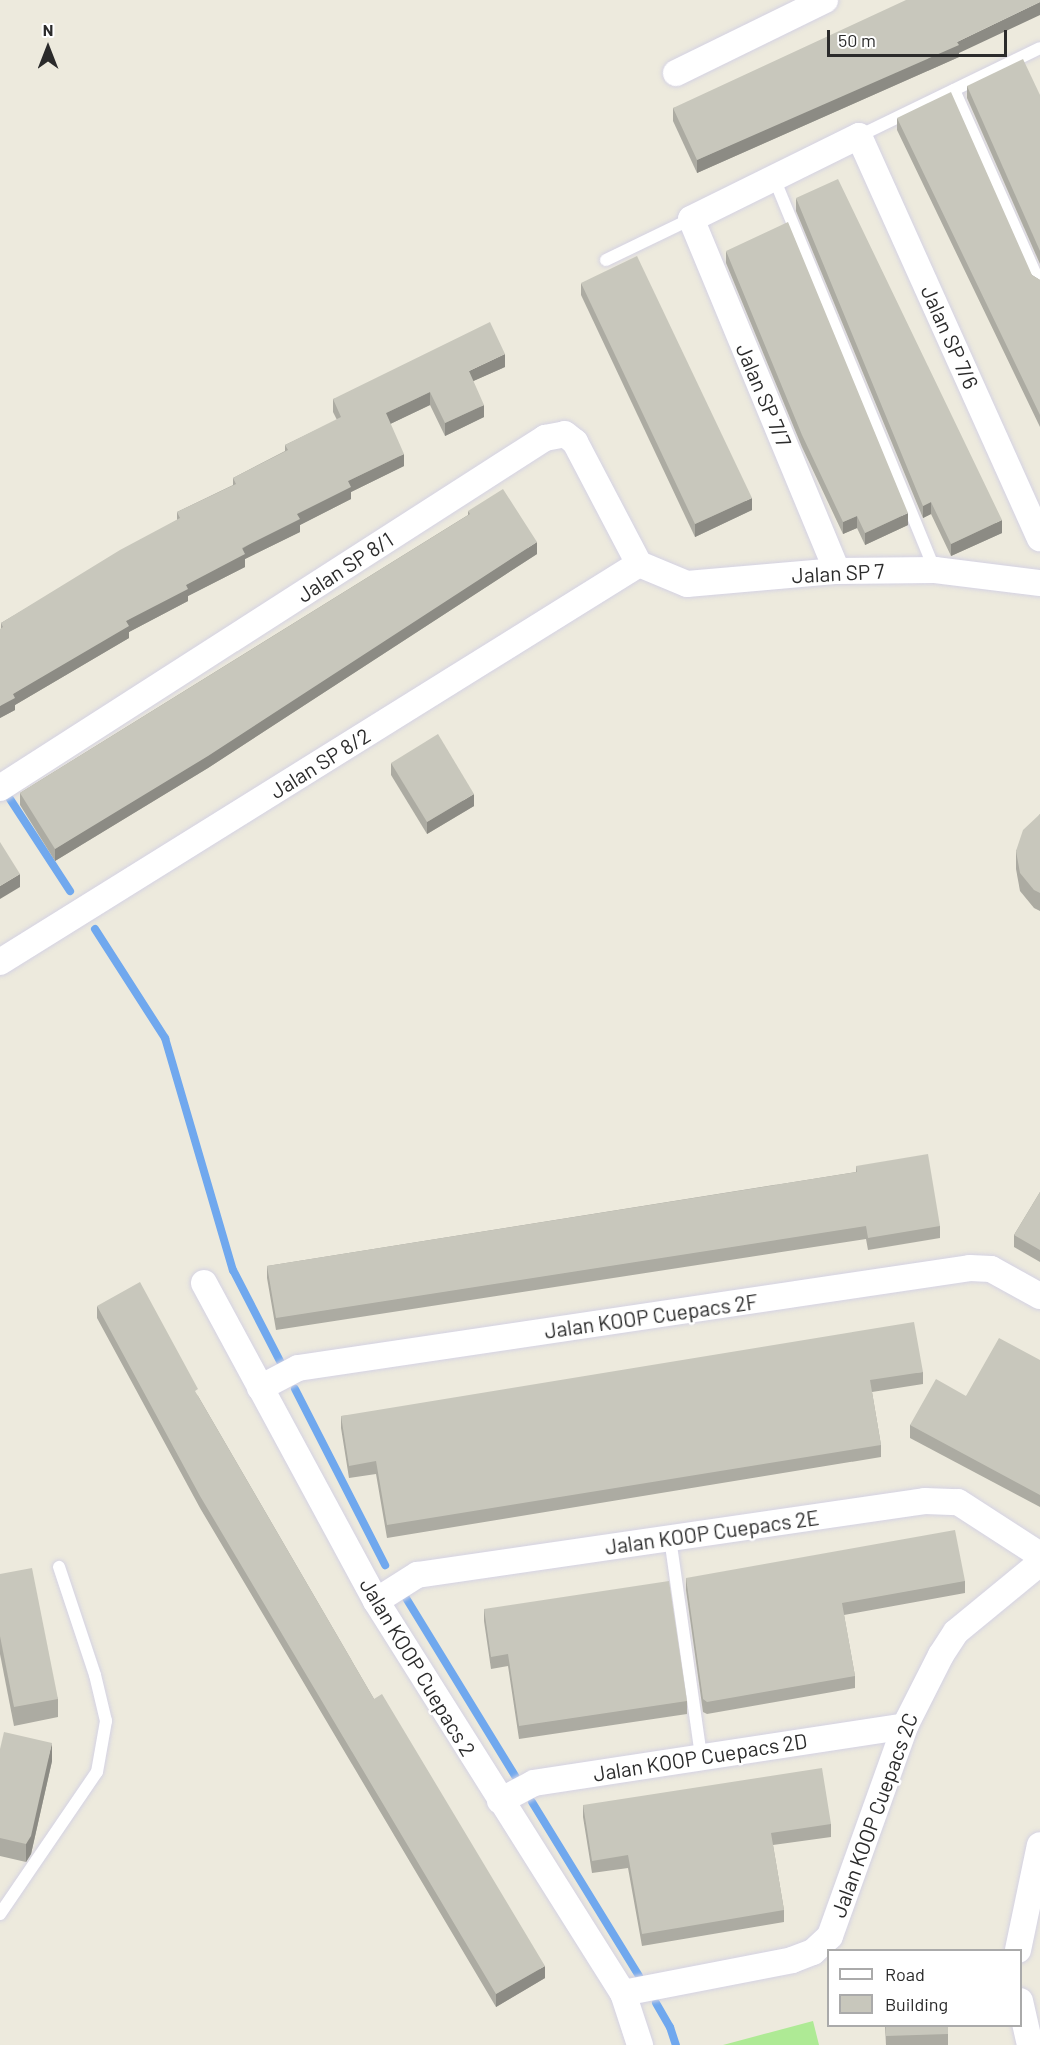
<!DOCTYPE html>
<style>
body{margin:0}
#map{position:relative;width:1040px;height:2045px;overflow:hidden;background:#edeadd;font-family:Barlow,sans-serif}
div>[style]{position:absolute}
.pitch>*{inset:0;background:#aeea95}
.stream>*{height:8px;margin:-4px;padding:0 4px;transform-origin:4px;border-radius:4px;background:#70a8ee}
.roads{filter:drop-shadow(0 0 2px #d4d2e3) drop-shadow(0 0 2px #d4d2e3)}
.service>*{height:12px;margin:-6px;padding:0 6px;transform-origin:6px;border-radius:6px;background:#fff}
.minor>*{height:26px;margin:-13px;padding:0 13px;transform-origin:13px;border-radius:13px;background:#fff}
.wall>*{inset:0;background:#acaba2}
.shaded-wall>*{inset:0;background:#8c8b84}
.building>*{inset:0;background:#c8c7bc}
span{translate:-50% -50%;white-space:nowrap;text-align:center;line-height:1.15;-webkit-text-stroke:5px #fff;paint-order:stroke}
.street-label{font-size:21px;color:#2b2b2b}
.legend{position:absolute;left:827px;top:1949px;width:195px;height:78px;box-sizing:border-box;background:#fff;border:2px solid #aaa;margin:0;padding:8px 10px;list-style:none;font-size:18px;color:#2b2b2b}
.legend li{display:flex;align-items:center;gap:12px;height:30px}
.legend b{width:30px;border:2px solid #aaa}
.north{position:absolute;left:18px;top:18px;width:60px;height:60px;-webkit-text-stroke:4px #fff;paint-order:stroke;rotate:0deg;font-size:16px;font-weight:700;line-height:24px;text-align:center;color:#2b2b2b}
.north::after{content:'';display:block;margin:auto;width:21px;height:27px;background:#2b2b2b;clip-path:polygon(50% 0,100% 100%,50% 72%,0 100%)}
.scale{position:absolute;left:827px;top:30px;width:180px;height:27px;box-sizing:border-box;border:3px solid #2b2b2b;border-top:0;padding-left:8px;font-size:18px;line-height:21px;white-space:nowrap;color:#2b2b2b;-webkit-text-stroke:4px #fff;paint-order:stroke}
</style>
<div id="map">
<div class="pitch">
<i style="clip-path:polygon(813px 2021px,819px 2045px,723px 2045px)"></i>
</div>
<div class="stream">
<i style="left:10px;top:799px;width:110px;rotate:56.9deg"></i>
<i style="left:95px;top:929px;width:130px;rotate:57.3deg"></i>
<i style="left:165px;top:1038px;width:242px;rotate:73.7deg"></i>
<i style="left:233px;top:1270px;width:107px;rotate:62.7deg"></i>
<i style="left:295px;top:1389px;width:198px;rotate:62.9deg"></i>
<i style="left:406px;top:1598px;width:209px;rotate:58.5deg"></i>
<i style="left:532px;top:1802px;width:204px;rotate:58.4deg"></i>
<i style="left:656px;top:2003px;width:28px;rotate:60deg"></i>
<i style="left:670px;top:2027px;width:19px;rotate:72deg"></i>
</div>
<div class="roads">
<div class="service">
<i style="left:954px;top:90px;width:212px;rotate:66.1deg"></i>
<i style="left:859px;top:136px;width:201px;rotate:-25.9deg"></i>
<i style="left:774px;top:178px;width:424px;rotate:67.7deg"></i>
<i style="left:606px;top:260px;width:94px;rotate:-25.8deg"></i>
<i style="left:670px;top:1538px;width:221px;rotate:81.9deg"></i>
<i style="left:0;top:1914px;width:172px;rotate:-55.7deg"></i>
<i style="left:97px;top:1772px;width:52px;rotate:-80deg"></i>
<i style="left:106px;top:1721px;width:47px;rotate:-103.4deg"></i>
<i style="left:95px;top:1675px;width:114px;rotate:-108.4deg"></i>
</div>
<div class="minor">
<i style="left:676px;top:73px;width:166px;rotate:-26.1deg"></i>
<i style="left:639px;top:564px;width:52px;rotate:22.6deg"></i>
<i style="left:687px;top:584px;width:151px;rotate:-5deg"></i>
<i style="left:837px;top:571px;width:98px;rotate:-0.6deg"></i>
<i style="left:935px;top:570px;width:106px;rotate:7.1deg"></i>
<i style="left:837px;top:571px;width:381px;rotate:-112.5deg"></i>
<i style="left:691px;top:219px;width:187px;rotate:-26.3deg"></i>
<i style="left:859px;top:136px;width:441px;rotate:65.8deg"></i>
<i style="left:0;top:788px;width:648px;rotate:-32.71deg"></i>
<i style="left:545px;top:438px;width:20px;rotate:-11deg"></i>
<i style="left:565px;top:434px;width:13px;rotate:39deg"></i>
<i style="left:575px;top:442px;width:138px;rotate:62.3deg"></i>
<i style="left:0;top:962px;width:753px;rotate:-31.92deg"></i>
<i style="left:204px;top:1283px;width:362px;rotate:61.6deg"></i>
<i style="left:376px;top:1601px;width:463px;rotate:57.8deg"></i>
<i style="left:623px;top:1993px;width:55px;rotate:71.9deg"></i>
<i style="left:260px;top:1388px;width:43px;rotate:-27.8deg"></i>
<i style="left:298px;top:1368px;width:679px;rotate:-8.46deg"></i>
<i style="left:970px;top:1268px;width:21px;rotate:3deg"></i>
<i style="left:991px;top:1269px;width:56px;rotate:28.9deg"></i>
<i style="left:376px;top:1601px;width:49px;rotate:-32.4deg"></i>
<i style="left:417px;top:1575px;width:513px;rotate:-8.29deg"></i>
<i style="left:925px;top:1501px;width:33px;rotate:2deg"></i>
<i style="left:958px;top:1502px;width:98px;rotate:32.9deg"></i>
<i style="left:500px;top:1801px;width:38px;rotate:-28deg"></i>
<i style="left:534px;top:1783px;width:375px;rotate:-8.7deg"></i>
<i style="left:1018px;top:1950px;width:107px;rotate:-78.2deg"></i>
<i style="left:623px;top:1993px;width:172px;rotate:-11deg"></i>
<i style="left:792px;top:1960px;width:22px;rotate:-21deg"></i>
<i style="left:813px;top:1952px;width:23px;rotate:-43deg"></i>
<i style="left:830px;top:1936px;width:223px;rotate:-70.3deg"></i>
<i style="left:905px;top:1726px;width:80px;rotate:-63.1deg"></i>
<i style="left:941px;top:1655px;width:27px;rotate:-57deg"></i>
<i style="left:956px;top:1632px;width:109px;rotate:-39.4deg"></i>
<i style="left:1020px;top:2001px;width:45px;rotate:77.2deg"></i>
</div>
</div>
<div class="wall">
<i style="clip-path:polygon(959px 53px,959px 57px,697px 173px,673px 121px,673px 108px)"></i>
<i style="clip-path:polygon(967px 86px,1040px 95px,1040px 264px,967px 98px)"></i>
<i style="clip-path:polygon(897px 118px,1032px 275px,1040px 280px,1040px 427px,897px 130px)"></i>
<i style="clip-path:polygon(796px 198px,1002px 533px,951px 556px,931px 514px,923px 518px,796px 211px)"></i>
<i style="clip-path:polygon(726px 251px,908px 525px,865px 545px,857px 528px,843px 534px,802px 447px,726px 263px)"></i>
<i style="clip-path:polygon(581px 283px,752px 510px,695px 537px,581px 295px)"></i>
<i style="clip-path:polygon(505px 367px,473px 381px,484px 417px,445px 436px,430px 405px,390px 424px,404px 466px,351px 492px,351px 499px,300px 525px,300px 532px,245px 559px,245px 567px,188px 596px,188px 601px,129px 632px,129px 638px,15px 705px,15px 710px,0 718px,1px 623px,177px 520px,177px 512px,233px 485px,233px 478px,285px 451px,285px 445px,337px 420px,333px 412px,333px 399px)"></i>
<i style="clip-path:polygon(468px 511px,537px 554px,208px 768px,55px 861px,20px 805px,20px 793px,468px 515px)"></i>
<i style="clip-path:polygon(391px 763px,474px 806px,427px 834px,391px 775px)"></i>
<i style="clip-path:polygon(1040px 814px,1040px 911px,1034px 908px,1020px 891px,1016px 869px,1016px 851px)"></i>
<i style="clip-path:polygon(856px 1166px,940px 1226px,940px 1238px,868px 1250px,866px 1239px,276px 1330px,267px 1278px,267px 1266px,856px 1172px)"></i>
<i style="clip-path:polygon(1040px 1192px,1040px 1262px,1014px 1247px,1014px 1235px)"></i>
<i style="clip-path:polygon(97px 1306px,198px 1396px,374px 1699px,545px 1978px,496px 2007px,200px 1508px,97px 1318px)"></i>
<i style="clip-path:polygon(1040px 1360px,1040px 1507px,910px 1438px,910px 1425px,966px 1396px)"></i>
<i style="clip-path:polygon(923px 1372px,923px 1384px,872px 1392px,881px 1445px,881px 1457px,387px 1538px,376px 1474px,349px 1478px,341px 1428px,341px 1416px)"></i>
<i style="clip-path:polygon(0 1574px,58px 1699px,58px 1717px,14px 1726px,0 1654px)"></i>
<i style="clip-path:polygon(686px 1578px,965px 1581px,965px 1593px,844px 1615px,855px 1676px,855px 1688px,707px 1714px,703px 1712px,686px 1590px)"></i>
<i style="clip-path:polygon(484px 1609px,687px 1701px,687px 1714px,519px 1739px,508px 1666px,491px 1669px,484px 1621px)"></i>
<i style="clip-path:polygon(0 1749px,52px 1761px,31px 1854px,26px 1862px,0 1856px)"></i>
<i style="clip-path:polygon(583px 1805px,831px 1824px,831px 1837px,773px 1845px,784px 1910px,784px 1922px,642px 1946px,628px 1868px,592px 1873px,583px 1817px)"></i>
<i style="clip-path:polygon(885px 2025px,948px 2025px,948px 2045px,886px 2045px)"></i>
</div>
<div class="shaded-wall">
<i style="clip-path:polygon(1040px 2px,1040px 15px,959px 53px,959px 57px,697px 173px,697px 160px,957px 42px)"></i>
<i style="clip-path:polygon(505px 354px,505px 367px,469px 383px,469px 371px)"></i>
<i style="clip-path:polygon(430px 392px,430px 405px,386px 426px,386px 413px)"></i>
<i style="clip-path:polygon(484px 405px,484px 417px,445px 436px,445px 423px)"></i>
<i style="clip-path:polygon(404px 454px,404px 466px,351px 492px,351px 499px,300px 525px,300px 532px,245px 559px,245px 567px,188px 596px,188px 601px,129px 632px,129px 638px,15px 705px,15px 710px,0 718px,0 706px,13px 694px,126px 621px,186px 585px,348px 481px)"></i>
<i style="clip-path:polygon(752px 498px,752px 510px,695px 537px,695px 524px)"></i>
<i style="clip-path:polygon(931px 502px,931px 514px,923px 518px,923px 506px)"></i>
<i style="clip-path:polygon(908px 513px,908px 525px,865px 545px,865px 533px)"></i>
<i style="clip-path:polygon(857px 516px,857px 528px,843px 534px,843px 522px)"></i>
<i style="clip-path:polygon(1002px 520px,1002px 533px,951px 556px,951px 544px)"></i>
<i style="clip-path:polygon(537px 542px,537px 554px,208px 768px,55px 861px,55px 849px)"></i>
<i style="clip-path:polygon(474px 794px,474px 806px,427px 834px,427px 822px)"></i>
<i style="clip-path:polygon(20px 874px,20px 887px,0 899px,0 886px)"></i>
<i style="clip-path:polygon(52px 1743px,52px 1761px,31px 1854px,26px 1862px,26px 1844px)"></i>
<i style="clip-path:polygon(545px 1966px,545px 1978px,496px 2007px,496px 1994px)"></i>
</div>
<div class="building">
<i style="clip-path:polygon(906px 0,1040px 0,1040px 2px,957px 42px,959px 45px,697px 160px,673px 108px)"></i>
<i style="clip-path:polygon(1023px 59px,1040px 95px,1040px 251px,967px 86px)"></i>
<i style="clip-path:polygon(951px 92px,1032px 275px,1040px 280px,1040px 415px,897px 118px)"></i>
<i style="clip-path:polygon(838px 179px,1002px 520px,951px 544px,931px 502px,923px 506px,796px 198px)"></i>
<i style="clip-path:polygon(788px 222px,908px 513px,865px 533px,857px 516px,843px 522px,802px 435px,726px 251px)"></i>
<i style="clip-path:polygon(637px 256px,752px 498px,695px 524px,581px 283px)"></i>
<i style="clip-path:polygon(490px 322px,505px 354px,469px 371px,484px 405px,445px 423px,430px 392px,386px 413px,404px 454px,348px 481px,351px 487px,297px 514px,300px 519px,242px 548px,245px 554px,186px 585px,188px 589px,126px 621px,129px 626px,13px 694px,15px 698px,0 706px,0 629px,3px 627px,1px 623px,120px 550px,180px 518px,177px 512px,236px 484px,233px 478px,288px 450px,285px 445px,341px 417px,333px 399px)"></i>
<i style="clip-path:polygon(503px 489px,537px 542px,208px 756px,55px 849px,20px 793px,470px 514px,468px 511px)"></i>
<i style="clip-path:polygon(438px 734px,474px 794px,427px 822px,391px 763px)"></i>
<i style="clip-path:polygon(1040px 814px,1040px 893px,1034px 890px,1020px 873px,1016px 851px,1023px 830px)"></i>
<i style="clip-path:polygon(0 842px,20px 874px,0 886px)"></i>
<i style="clip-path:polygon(928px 1154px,940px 1226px,868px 1238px,866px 1226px,276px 1318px,267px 1266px,857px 1172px,856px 1166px)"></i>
<i style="clip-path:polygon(1040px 1192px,1040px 1250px,1014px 1235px)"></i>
<i style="clip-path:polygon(140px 1282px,198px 1389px,195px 1391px,374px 1699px,382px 1694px,545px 1966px,496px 1994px,200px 1496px,97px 1306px)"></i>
<i style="clip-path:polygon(914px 1322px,923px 1372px,870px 1380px,881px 1445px,387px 1525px,376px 1461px,349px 1466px,341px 1416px)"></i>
<i style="clip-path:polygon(999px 1338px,1040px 1360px,1040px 1495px,910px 1425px,936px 1379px,966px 1396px)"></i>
<i style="clip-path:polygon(955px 1530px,965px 1581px,842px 1603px,855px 1676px,707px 1702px,703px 1699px,686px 1578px)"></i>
<i style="clip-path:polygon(32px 1568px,58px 1699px,14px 1707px,0 1636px,0 1574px)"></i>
<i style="clip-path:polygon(669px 1581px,687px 1701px,519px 1726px,508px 1654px,491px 1657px,484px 1609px)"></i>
<i style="clip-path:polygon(4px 1732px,52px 1743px,31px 1836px,26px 1844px,0 1838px,0 1749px)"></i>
<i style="clip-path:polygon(822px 1768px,831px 1824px,771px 1833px,784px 1910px,642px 1934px,628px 1855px,592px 1861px,583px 1805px)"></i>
<i style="clip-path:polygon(886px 2025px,948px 2025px,948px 2034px,886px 2036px)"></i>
</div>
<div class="street-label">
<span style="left:950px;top:337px;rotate:66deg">Jalan SP 7/6</span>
<span style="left:764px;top:395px;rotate:67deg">Jalan SP 7/7</span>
<span style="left:345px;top:567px;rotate:-33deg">Jalan SP 8/1</span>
<span style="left:838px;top:573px;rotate:-3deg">Jalan SP 7</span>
<span style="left:320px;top:763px;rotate:-32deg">Jalan SP 8/2</span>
<span style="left:651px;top:1316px;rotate:-8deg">Jalan KOOP Cuepacs 2F</span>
<span style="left:712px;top:1532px;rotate:-8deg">Jalan KOOP Cuepacs 2E</span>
<span style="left:418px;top:1667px;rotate:59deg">Jalan KOOP Cuepacs 2</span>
<span style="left:700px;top:1757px;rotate:-9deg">Jalan KOOP Cuepacs 2D</span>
<span style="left:874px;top:1815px;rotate:-70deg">Jalan KOOP Cuepacs 2C</span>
</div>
<ul class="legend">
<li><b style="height:8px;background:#fff"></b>Road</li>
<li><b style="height:16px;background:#c8c7bc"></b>Building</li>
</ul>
<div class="north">N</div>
<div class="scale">50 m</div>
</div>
